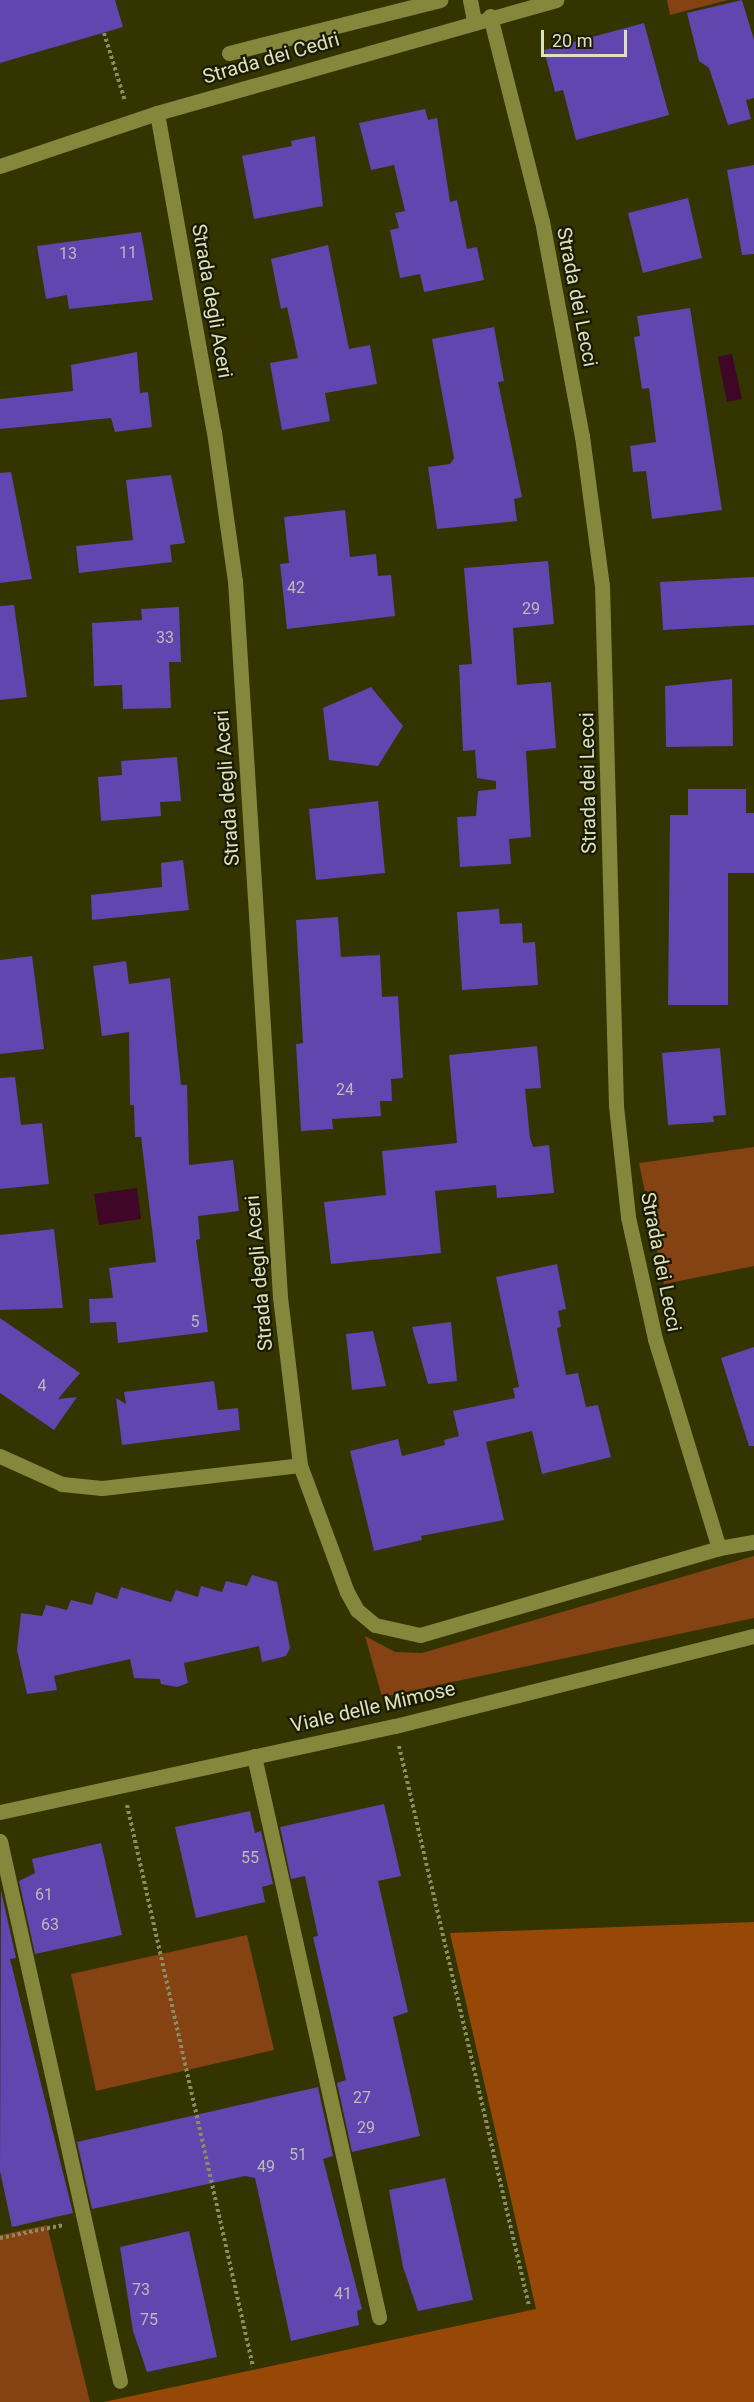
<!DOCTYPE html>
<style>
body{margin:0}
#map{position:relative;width:754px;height:2402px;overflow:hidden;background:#333400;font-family:Roboto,sans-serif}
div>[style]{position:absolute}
.green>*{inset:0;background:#854213}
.forest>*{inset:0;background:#974706}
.water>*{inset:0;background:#400628}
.building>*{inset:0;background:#6046ae}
.path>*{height:4px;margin-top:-2px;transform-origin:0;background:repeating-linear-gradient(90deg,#8a8c62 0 3px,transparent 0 6px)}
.minor>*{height:15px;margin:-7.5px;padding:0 7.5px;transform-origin:7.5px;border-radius:7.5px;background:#85873c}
span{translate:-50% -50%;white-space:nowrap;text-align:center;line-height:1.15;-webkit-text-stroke:4.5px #1a1b02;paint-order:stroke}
.number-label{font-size:16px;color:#bebabc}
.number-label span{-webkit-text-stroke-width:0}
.street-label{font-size:20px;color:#dee1c0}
.scale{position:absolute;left:541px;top:30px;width:86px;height:27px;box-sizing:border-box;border:3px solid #dee1c0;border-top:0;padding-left:8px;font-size:18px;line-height:21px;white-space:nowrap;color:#dee1c0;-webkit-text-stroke:4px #1a1b02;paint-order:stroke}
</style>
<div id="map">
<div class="green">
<i style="clip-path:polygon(667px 0,728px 0,670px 15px)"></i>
<i style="clip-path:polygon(754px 1147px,754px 1266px,664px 1284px,639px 1163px)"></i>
<i style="clip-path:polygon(754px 1556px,754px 1618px,382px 1697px,365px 1636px,395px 1652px,422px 1653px)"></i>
<i style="clip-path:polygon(247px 1935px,274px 2050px,96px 2091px,71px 1974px)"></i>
<i style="clip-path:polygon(47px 2225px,90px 2402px,0 2402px,0 2235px)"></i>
</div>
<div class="forest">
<i style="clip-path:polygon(754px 1922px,754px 2402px,104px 2402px,536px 2309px,450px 1933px)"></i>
</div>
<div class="water">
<i style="clip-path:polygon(732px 354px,742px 399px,727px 402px,718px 357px)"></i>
<i style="clip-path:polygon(137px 1188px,141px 1219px,99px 1225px,94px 1194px)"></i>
</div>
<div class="building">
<i style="clip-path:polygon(0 0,115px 0,123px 27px,0 63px)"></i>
<i style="clip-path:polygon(742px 0,754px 40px,754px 98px,746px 100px,751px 119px,728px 125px,709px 68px,699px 61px,687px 13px)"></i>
<i style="clip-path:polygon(644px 23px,669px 115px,576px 140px,563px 90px,555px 92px,544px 50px)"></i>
<i style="clip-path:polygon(425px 109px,428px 120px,437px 118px,450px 202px,457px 200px,467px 249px,477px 247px,484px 280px,424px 292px,420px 274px,400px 278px,390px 230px,399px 228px,395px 213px,405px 211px,394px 165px,371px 170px,359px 123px)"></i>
<i style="clip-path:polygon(315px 136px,323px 206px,254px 219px,242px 156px,292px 146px,291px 141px)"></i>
<i style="clip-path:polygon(754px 165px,754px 254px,742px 255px,727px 170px)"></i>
<i style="clip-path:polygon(688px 198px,702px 258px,643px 273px,628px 213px)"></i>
<i style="clip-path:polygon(141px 232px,153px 300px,69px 309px,67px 295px,46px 299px,37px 246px)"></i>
<i style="clip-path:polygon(328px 245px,349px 349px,370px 345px,377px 384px,325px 393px,330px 421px,282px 430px,270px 363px,298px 358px,287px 307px,281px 309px,271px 259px)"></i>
<i style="clip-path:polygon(690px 308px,722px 510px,652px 519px,646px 471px,633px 472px,630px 446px,656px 442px,649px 388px,642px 389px,634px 337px,640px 336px,637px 316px)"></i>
<i style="clip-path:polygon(494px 327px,504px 381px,498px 382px,522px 497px,514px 499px,517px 521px,437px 529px,428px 467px,450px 464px,454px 458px,432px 339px)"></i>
<i style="clip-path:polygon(137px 352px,140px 393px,148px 392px,152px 427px,115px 432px,111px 418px,0 429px,0 399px,73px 391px,71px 365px)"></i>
<i style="clip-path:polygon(11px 472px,32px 579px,0 583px,0 473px)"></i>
<i style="clip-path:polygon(171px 475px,185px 543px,170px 545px,172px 562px,79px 573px,76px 546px,133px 540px,126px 480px)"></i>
<i style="clip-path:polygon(345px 510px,350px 557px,376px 554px,378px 576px,391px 575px,395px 616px,287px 629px,280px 564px,289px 563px,284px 517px)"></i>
<i style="clip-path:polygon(548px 561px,554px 624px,513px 628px,517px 685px,551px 682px,556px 748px,526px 751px,531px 837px,509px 839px,511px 864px,460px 867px,457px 817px,476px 816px,478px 791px,496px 789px,496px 781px,477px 778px,475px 750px,463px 751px,459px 665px,472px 664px,464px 568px)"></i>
<i style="clip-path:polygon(754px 577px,754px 625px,663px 630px,660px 582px)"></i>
<i style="clip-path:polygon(14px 605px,27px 697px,0 700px,0 606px)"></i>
<i style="clip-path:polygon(179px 607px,181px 662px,169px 662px,171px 708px,123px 709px,122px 685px,94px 686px,92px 623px,142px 620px,141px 609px)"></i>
<i style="clip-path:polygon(732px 679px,733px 746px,666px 747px,665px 686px)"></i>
<i style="clip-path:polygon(371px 687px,403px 726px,378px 766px,329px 760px,323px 708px)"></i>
<i style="clip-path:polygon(177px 757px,181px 801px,160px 802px,161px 816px,101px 821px,98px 777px,122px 775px,121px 761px)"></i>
<i style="clip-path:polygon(688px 789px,746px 789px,746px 813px,754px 813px,754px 873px,728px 873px,728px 1005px,668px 1005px,670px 815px,688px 815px)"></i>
<i style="clip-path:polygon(378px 801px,385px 873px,316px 880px,309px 809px)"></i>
<i style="clip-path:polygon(183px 860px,189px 910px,92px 920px,91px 895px,162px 887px,161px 863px)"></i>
<i style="clip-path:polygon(499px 909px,500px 924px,522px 923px,523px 943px,535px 942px,538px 985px,462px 990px,457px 912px)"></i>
<i style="clip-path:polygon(338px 917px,341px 957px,380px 955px,382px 997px,398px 996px,403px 1078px,391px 1079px,392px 1101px,380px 1101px,381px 1116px,332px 1119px,333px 1129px,301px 1131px,296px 1044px,303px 1043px,296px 920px)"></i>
<i style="clip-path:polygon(32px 956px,44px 1049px,0 1054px,0 960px)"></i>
<i style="clip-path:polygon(126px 961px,129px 984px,170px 978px,181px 1085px,187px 1085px,189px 1165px,233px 1160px,239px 1211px,198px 1216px,200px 1239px,196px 1240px,208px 1332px,118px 1343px,116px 1322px,90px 1323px,89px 1299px,113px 1298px,109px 1268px,156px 1262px,141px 1137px,135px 1137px,134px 1105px,130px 1105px,129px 1032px,102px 1036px,93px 966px)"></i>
<i style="clip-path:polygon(537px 1046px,541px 1088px,525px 1089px,530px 1138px,533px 1147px,549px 1145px,554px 1193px,497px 1198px,496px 1185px,435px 1191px,441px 1253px,331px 1264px,324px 1202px,386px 1195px,382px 1151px,457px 1143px,449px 1055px)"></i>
<i style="clip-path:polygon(720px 1048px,726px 1115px,713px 1116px,714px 1122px,668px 1125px,662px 1053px)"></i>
<i style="clip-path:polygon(15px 1077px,21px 1125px,42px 1123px,49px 1184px,0 1189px,0 1078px)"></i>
<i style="clip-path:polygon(54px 1229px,63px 1308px,0 1310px,0 1235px)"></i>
<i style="clip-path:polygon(557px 1264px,566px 1309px,558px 1311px,561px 1327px,557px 1328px,566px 1375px,578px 1373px,586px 1407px,598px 1405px,611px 1457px,542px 1474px,532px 1431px,486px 1442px,504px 1520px,421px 1536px,422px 1540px,374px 1551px,350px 1451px,398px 1439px,402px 1456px,445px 1445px,444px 1440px,459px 1436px,453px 1411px,515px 1398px,513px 1388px,519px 1387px,496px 1277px)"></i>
<i style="clip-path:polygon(0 1318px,80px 1373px,58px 1399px,77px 1397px,54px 1430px,0 1393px)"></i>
<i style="clip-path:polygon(451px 1322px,457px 1381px,428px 1384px,412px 1327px)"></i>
<i style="clip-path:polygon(373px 1331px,386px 1386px,352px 1390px,346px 1334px)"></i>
<i style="clip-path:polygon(754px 1347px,754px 1446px,749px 1446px,721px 1358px)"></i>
<i style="clip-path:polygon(214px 1381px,218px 1410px,238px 1408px,240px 1430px,122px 1445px,116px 1398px,126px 1404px,124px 1392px)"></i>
<i style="clip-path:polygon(252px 1575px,277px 1582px,290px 1648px,286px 1656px,262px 1662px,259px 1646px,184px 1663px,188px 1683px,177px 1687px,161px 1684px,160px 1679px,134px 1678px,130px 1659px,54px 1676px,57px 1690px,27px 1694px,17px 1650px,21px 1613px,42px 1616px,46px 1605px,67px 1610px,71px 1600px,92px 1605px,96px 1592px,117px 1599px,121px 1587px,171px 1602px,176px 1590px,198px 1597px,201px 1586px,222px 1592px,226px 1581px,247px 1586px)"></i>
<i style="clip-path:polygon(384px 1804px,401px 1876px,378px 1881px,408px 2012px,393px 2017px,420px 2136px,352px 2152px,337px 2083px,346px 2080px,313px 1937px,318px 1936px,305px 1876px,291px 1879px,280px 1827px)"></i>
<i style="clip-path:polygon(250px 1811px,255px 1833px,261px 1831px,273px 1884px,262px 1887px,265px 1902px,196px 1918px,175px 1827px)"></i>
<i style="clip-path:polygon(101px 1843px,122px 1935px,35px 1954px,19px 1881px,35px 1873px,32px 1859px)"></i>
<i style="clip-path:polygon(1px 1890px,16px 1958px,10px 1959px,73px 2213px,12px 2227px,0 2171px)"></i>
<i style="clip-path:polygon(318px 2087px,333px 2156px,323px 2159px,362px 2309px,357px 2311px,359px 2325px,291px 2341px,255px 2178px,245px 2176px,92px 2209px,77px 2142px)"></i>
<i style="clip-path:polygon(445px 2178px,473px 2300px,418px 2311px,403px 2267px,389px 2190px)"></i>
<i style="clip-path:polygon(189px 2231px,217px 2357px,147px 2372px,133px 2331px,120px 2247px)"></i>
</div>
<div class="path">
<i style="left:104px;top:33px;width:71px;rotate:72.8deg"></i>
<i style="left:399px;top:1746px;width:575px;rotate:76.93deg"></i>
<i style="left:127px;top:1805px;width:576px;rotate:77.36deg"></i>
<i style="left:0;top:2238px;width:65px;rotate:-11.5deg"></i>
</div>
<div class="minor">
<i style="left:470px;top:0;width:21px;rotate:79deg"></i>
<i style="left:490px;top:16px;width:211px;rotate:75.8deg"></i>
<i style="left:542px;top:221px;width:219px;rotate:79.5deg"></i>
<i style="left:582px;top:436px;width:150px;rotate:82.4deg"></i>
<i style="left:602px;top:585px;width:521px;rotate:88.46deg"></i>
<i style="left:616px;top:1106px;width:112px;rotate:83.8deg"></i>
<i style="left:628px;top:1217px;width:125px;rotate:77.5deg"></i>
<i style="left:655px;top:1339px;width:219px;rotate:73deg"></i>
<i style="left:229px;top:53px;width:218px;rotate:-14.1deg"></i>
<i style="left:157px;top:113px;width:324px;rotate:79.9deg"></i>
<i style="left:214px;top:432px;width:150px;rotate:82deg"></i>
<i style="left:235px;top:581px;width:717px;rotate:86.4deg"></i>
<i style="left:280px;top:1297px;width:169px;rotate:83.2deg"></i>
<i style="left:300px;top:1465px;width:135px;rotate:69.7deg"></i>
<i style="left:347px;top:1592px;width:21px;rotate:61deg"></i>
<i style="left:357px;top:1610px;width:23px;rotate:40deg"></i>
<i style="left:375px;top:1625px;width:46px;rotate:12.5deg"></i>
<i style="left:420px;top:1635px;width:311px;rotate:-16.2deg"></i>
<i style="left:719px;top:1548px;width:36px;rotate:-10deg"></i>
<i style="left:0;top:166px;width:166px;rotate:-18.7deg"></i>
<i style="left:157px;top:113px;width:415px;rotate:-15.8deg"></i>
<i style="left:0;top:1456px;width:68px;rotate:24.3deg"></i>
<i style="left:62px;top:1484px;width:40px;rotate:5.7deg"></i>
<i style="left:102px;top:1488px;width:199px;rotate:-6.6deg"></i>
<i style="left:254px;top:1756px;width:575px;rotate:77.44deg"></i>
<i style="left:0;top:1812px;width:404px;rotate:-12.3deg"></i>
<i style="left:395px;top:1726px;width:370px;rotate:-14.1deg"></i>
<i style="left:0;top:1841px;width:553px;rotate:77.47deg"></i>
</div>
<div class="number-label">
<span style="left:128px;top:253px">11</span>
<span style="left:68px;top:254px">13</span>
<span style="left:296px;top:588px">42</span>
<span style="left:531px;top:609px">29</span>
<span style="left:165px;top:638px">33</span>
<span style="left:345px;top:1090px">24</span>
<span style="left:195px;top:1322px">5</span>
<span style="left:42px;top:1386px">4</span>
<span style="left:250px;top:1858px">55</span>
<span style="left:44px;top:1895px">61</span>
<span style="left:50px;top:1925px">63</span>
<span style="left:362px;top:2098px">27</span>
<span style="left:366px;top:2128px">29</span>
<span style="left:298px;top:2155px">51</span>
<span style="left:266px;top:2167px">49</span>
<span style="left:141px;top:2290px">73</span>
<span style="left:343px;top:2294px">41</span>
<span style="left:149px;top:2320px">75</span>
</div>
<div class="street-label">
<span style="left:271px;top:58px;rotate:-16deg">Strada dei Cedri</span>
<span style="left:577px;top:297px;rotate:79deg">Strada dei Lecci</span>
<span style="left:212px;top:301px;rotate:80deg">Strada degli Aceri</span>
<span style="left:588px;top:783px;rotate:-91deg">Strada dei Lecci</span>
<span style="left:227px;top:788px;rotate:-94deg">Strada degli Aceri</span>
<span style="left:661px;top:1262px;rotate:79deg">Strada dei Lecci</span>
<span style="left:259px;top:1273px;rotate:-95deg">Strada degli Aceri</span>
<span style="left:373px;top:1707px;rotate:-13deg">Viale delle Mimose</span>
</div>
<div class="scale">20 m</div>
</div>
